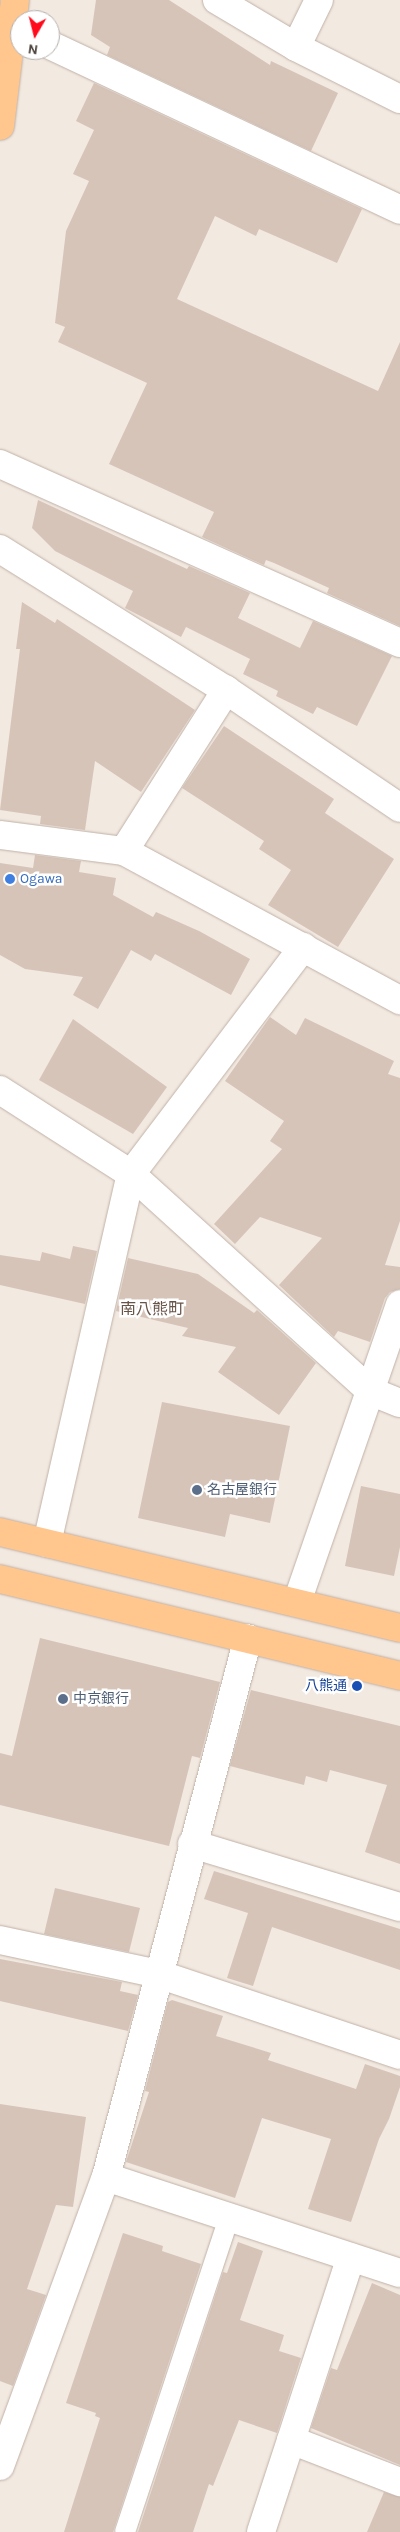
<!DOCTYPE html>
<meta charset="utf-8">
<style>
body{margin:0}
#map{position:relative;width:400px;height:2532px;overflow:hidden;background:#f2e9e1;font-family:Karla,"Noto Sans JP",sans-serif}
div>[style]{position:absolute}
.building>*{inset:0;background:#d7c4b9}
.roads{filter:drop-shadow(0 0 1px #c0b1a6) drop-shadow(0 0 1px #c0b1a6)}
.service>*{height:20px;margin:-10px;padding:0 10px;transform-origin:10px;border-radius:10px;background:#fff}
.minor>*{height:28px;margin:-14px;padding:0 14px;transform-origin:14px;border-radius:14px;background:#fff}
.primary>*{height:28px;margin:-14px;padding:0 14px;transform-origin:14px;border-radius:14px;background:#ffc68d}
.dots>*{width:14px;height:14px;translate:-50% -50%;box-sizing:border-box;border:2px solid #fff;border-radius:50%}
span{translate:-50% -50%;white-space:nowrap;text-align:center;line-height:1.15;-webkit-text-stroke:5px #fff;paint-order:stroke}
.shop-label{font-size:14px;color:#366cbe}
.left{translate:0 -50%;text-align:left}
.service-label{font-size:14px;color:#4e5e75}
.transit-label{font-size:14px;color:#164399}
.right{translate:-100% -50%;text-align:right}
.quarter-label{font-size:16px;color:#675448}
.north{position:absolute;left:10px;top:10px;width:50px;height:50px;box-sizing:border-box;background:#fff;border:1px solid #b4afad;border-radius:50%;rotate:188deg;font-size:14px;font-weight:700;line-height:20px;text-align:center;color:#433832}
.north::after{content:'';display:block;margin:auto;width:18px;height:22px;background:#ff0b1b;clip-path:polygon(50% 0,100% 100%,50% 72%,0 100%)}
</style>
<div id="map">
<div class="building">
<i style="clip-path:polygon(96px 0,169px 0,270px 65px,271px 61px,338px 93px,311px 151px,107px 55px,110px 47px,91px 35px)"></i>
<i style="clip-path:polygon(94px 83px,362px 209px,337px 263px,259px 229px,256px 236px,215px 216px,177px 299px,378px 391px,400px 342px,400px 626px,327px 593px,329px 588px,274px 563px,266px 560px,264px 565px,202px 537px,214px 512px,109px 464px,147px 383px,58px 342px,65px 327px,55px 323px,66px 231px,89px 181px,73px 174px,94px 130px,76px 121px)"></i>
<i style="clip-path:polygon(38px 500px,187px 569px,189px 566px,250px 593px,238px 618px,300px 648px,313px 621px,392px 656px,357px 726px,317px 707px,313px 714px,276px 696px,278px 691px,243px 674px,250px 659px,186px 627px,181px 637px,125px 608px,133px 591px,55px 551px,32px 528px)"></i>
<i style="clip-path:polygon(22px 602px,55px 623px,57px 619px,195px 710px,141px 792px,95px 761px,85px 830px,40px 824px,41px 816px,0 810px,20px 649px,16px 649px)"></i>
<i style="clip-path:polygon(224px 726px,334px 799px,325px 813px,394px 859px,338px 947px,268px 905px,291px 870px,259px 849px,264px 841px,182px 788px)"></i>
<i style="clip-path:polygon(35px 855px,81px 861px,79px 872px,116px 878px,113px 895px,153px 917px,156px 912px,199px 931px,250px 959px,231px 995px,155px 954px,151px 961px,131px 950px,98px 1009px,73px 995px,83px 977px,25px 969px,0 955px,0 863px,33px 868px)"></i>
<i style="clip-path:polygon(270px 1017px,296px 1035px,305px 1018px,394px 1061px,388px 1074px,400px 1078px,400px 1221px,385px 1265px,400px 1267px,400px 1289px,390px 1292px,385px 1298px,370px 1342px,338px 1331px,334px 1337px,279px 1285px,322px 1238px,260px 1217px,235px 1244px,214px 1224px,282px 1149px,270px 1141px,284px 1121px,225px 1081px)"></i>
<i style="clip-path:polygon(73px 1019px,167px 1087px,133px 1134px,39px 1080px)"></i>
<i style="clip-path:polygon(73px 1246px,97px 1251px,85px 1304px,0 1285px,0 1255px,40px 1261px,42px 1252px,70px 1259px)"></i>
<i style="clip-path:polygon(128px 1258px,198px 1274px,254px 1313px,257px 1310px,316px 1363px,279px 1415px,218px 1372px,236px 1347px,182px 1336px,188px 1328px,116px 1311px)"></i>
<i style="clip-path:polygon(162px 1402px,290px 1426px,270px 1523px,230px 1514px,225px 1537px,138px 1518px)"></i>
<i style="clip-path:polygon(361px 1486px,400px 1494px,400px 1547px,394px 1576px,345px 1566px)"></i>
<i style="clip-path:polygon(40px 1638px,220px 1682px,200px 1758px,192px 1756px,169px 1846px,0 1805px,0 1753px,12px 1756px)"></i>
<i style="clip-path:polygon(251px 1690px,400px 1726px,400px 1864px,365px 1852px,387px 1785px,330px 1770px,327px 1782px,306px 1776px,304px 1785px,230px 1766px)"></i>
<i style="clip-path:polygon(214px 1871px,400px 1929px,400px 1970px,272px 1927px,253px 1986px,227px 1978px,248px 1913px,204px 1899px)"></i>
<i style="clip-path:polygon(55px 1888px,140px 1908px,129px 1952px,44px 1934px)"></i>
<i style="clip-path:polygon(0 1959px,122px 1982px,120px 1991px,138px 1995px,128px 2031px,0 2001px)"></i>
<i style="clip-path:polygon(172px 2000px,223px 2016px,216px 2036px,271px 2053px,268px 2060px,356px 2089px,365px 2064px,400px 2076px,400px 2087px,389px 2119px,379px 2139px,351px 2222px,308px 2209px,331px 2139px,262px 2118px,235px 2198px,126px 2162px,149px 2092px,145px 2091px,168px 2002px)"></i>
<i style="clip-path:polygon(0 2104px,86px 2117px,73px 2207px,56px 2205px,27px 2289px,46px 2295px,13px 2386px,0 2381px)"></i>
<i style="clip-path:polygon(123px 2233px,163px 2246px,162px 2251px,201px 2264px,113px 2532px,64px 2532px,100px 2418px,95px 2416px,96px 2413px,66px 2403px)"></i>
<i style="clip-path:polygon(238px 2242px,263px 2251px,240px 2320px,284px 2335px,279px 2351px,301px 2358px,277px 2433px,239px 2420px,213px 2486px,209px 2484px,193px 2532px,138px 2532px,223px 2272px,227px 2273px)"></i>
<i style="clip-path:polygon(372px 2283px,400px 2295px,400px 2465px,311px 2428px,331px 2368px,337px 2370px)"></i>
<i style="clip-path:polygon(384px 2492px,400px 2497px,400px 2532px,367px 2532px)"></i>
</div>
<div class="roads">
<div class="service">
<i style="left:125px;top:2532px;width:332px;rotate:-71.7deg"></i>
</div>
<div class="minor">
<i style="left:217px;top:0;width:92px;rotate:30.7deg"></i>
<i style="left:296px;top:47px;width:116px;rotate:26.6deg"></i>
<i style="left:50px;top:45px;width:387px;rotate:25.2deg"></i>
<i style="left:296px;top:47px;width:52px;rotate:-63.9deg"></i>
<i style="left:0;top:464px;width:438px;rotate:24.1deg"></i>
<i style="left:0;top:549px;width:266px;rotate:32deg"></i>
<i style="left:226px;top:690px;width:210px;rotate:34.1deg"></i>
<i style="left:0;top:835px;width:125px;rotate:7.4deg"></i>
<i style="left:124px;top:851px;width:314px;rotate:28.4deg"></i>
<i style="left:124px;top:851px;width:191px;rotate:-57.6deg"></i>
<i style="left:0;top:1090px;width:156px;rotate:32.7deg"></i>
<i style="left:131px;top:1174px;width:323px;rotate:42.2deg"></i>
<i style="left:370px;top:1391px;width:32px;rotate:22deg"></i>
<i style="left:47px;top:1543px;width:378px;rotate:-77.2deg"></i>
<i style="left:131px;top:1174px;width:285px;rotate:-52.8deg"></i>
<i style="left:297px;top:1602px;width:315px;rotate:-70.9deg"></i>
<i style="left:192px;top:1844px;width:217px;rotate:16.9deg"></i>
<i style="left:0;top:1940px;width:162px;rotate:12.1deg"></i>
<i style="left:158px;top:1974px;width:255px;rotate:18.5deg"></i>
<i style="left:106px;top:2177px;width:309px;rotate:18.1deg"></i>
<i style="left:291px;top:2440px;width:117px;rotate:21.1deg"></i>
<i style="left:0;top:2466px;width:308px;rotate:-69.9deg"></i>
<i style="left:106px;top:2177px;width:557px;rotate:-75.24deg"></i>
<i style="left:261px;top:2532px;width:289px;rotate:-71.9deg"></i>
</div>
<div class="primary">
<i style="left:0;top:126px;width:127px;rotate:-83.2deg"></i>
<i style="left:0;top:1532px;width:411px;rotate:13.5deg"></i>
<i style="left:0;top:1579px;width:412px;rotate:13.6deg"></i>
</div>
</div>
<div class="dots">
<i style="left:10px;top:879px;background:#3f7fe0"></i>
<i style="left:197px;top:1490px;background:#5c6f8a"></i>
<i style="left:357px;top:1686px;background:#1a4fb4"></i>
<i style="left:63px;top:1699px;background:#5c6f8a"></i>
</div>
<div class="shop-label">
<span class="left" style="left:20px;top:879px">Ogawa</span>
</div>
<div class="service-label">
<span class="left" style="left:207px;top:1490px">名古屋銀行</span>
<span class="left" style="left:73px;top:1699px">中京銀行</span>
</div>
<div class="transit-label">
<span class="right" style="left:347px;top:1686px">八熊通</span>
</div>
<div class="quarter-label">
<span style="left:152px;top:1309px">南八熊町</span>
</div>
<div class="north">N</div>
</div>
